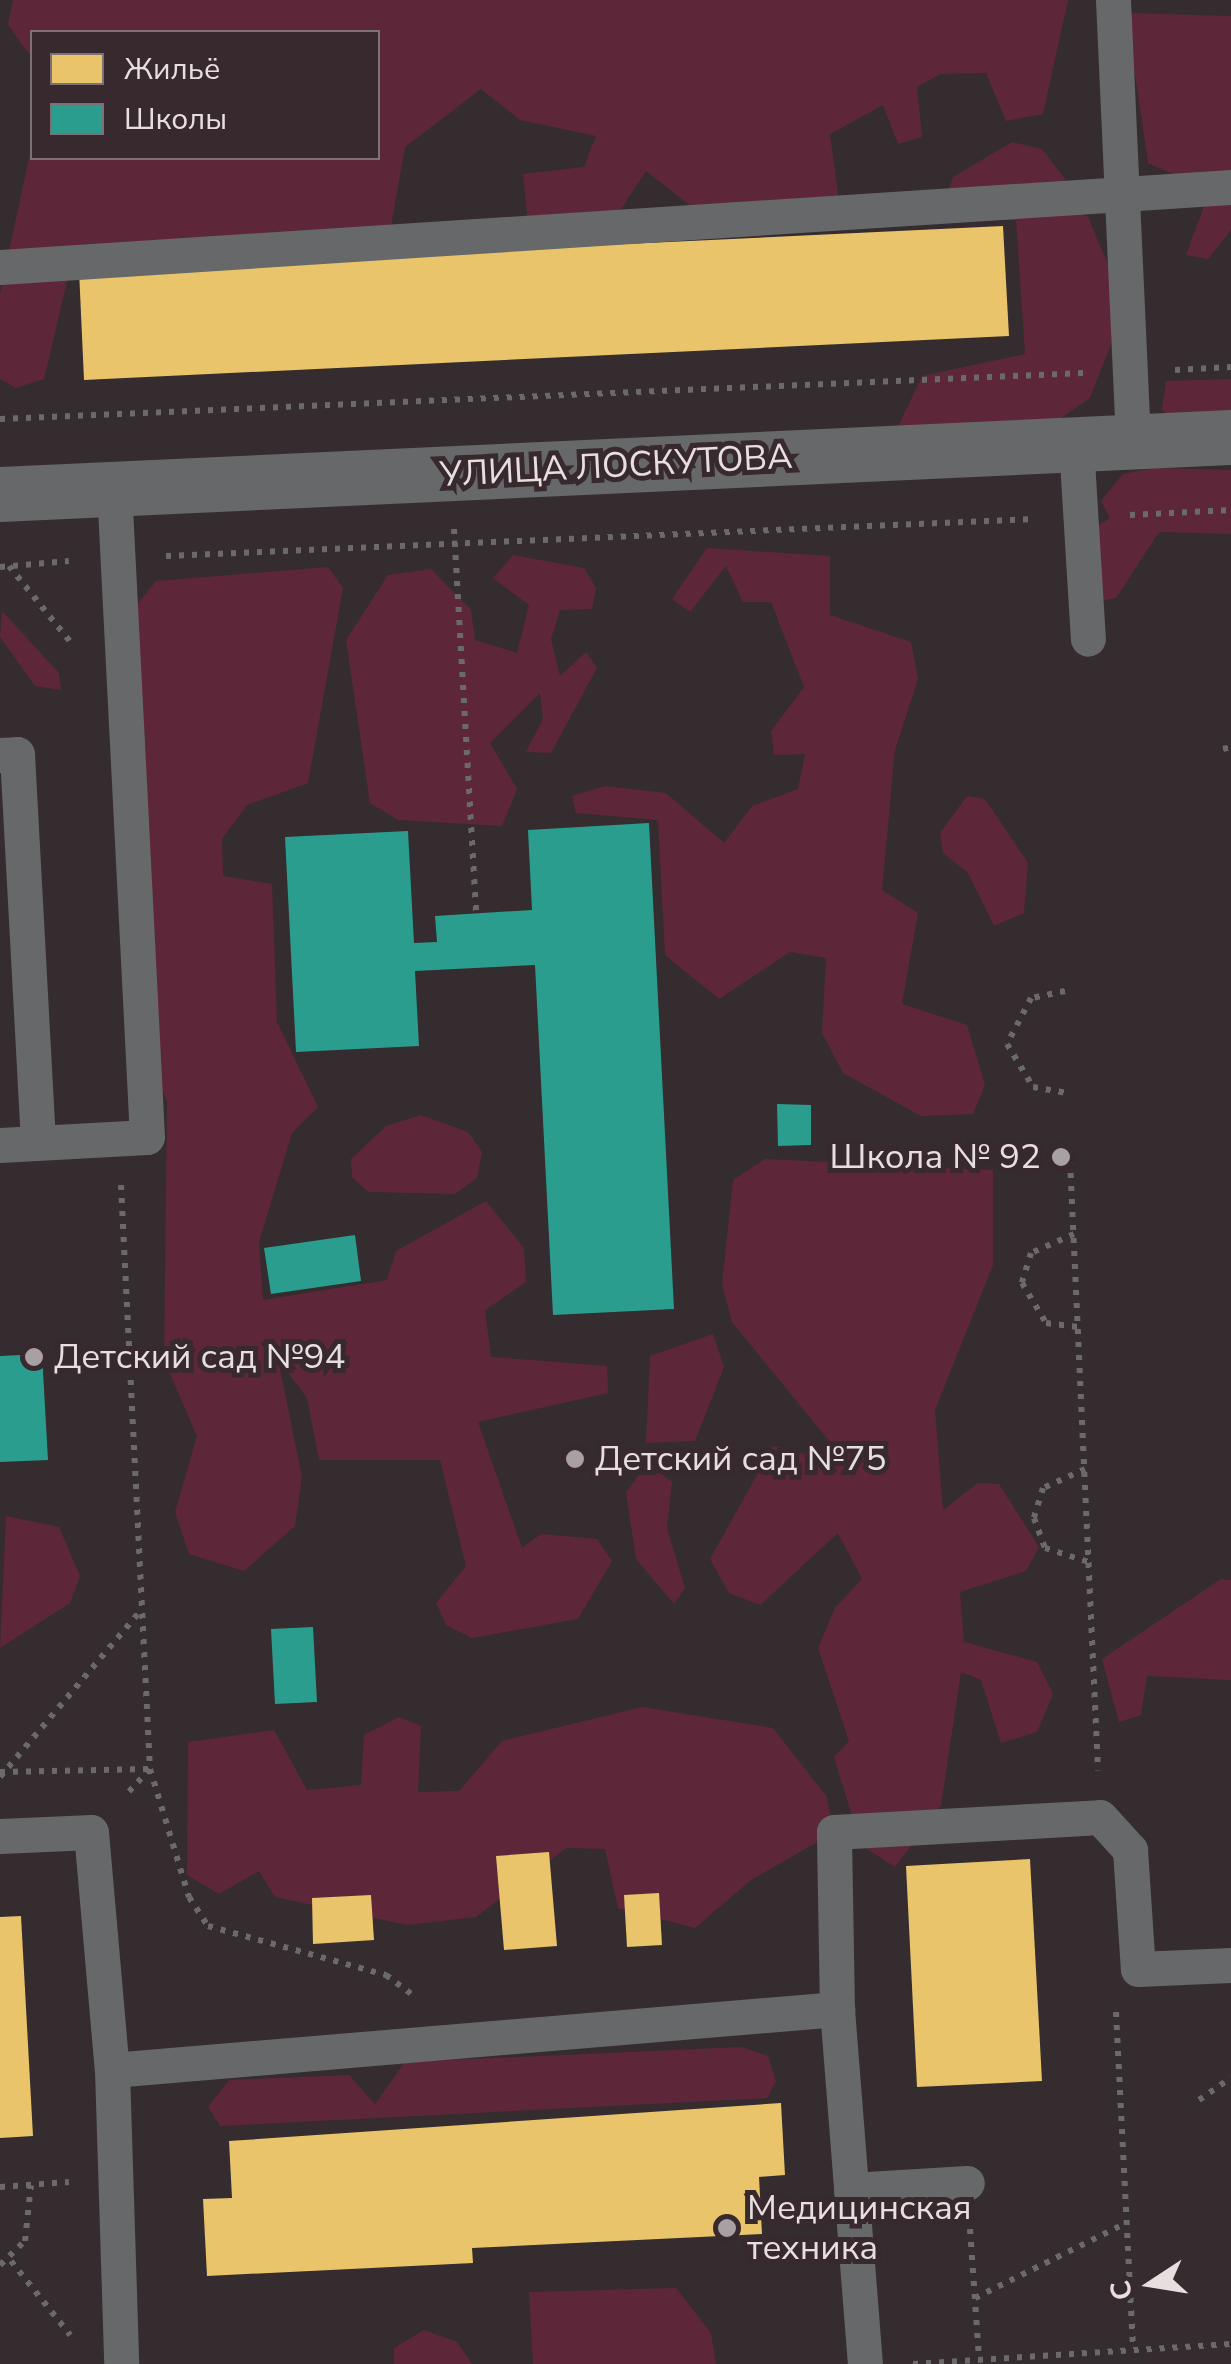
<!DOCTYPE html>
<meta charset="utf-8">
<style>
body{margin:0}
#map{position:relative;width:1231px;height:2364px;overflow:hidden;background:#342c2e;font-family:"Nunito Sans",sans-serif}
div>[style]{position:absolute}
.green>*{inset:0;background:#5e2739}
.homes>*{inset:0;background:#e9c46a}
.schools>*{inset:0;background:#2a9d8f}
.path>*{height:6px;margin-top:-3px;transform-origin:0;background:repeating-linear-gradient(90deg,#6b6a6a 0 5px,transparent 0 13px)}
.lane>*{height:35px;margin:-17.5px;padding:0 17.5px;transform-origin:17.5px;border-radius:17.5px;background:#676869}
.street>*{height:55px;margin:-27.5px;padding:0 27.5px;transform-origin:27.5px;border-radius:27.5px;background:#676869}
.dots>*{width:28px;height:28px;translate:-50% -50%;box-sizing:border-box;border:5px solid #37292d;border-radius:50%}
span{translate:-50% -50%;white-space:nowrap;text-align:center;line-height:1.15;-webkit-text-stroke:10px #37292d;paint-order:stroke}
.street-label{font-size:35px;color:#e7dee0}
.poi-label{font-size:35px;color:#e7dee0}
.right{translate:-100% -50%;text-align:right}
.left{translate:0 -50%;text-align:left}
.legend{position:absolute;left:30px;top:30px;width:350px;height:130px;box-sizing:border-box;background:#37292d;border:2px solid #7d7175;margin:0;padding:12px 18px;list-style:none;font-size:30px;color:#e7dee0}
.legend li{display:flex;align-items:center;gap:20px;height:50px}
.legend b{width:50px;border:2px solid #7d7175}
.north{position:absolute;left:1101px;top:2234px;width:100px;height:100px;-webkit-text-stroke:8px #37292d;paint-order:stroke;rotate:258deg;font-size:28px;font-weight:700;line-height:40px;text-align:center;color:#e7dee0}
.north::after{content:'';display:block;margin:auto;width:35px;height:45px;background:#e7dee0;clip-path:polygon(50% 0,100% 100%,50% 72%,0 100%)}
</style>
<div id="map">
<div class="green">
<i style="clip-path:polygon(13px 0,1068px 0,1043px 114px,1006px 121px,986px 73px,940px 74px,917px 87px,922px 137px,898px 144px,883px 105px,830px 134px,839px 201px,701px 214px,646px 171px,603px 237px,530px 242px,523px 174px,584px 167px,596px 136px,520px 120px,481px 89px,405px 147px,387px 249px,71px 265px,44px 379px,16px 388px,0 379px,0 293px,32px 144px,32px 158px,378px 158px,378px 32px,32px 32px,32px 58px,8px 25px)"></i>
<i style="clip-path:polygon(1126px 13px,1231px 16px,1231px 230px,1208px 259px,1186px 255px,1210px 190px,1148px 163px)"></i>
<i style="clip-path:polygon(1012px 142px,1042px 149px,1065px 179px,1058px 202px,1088px 217px,1112px 274px,1111px 344px,1090px 398px,1045px 429px,898px 427px,922px 376px,1025px 354px,1016px 220px,939px 217px,953px 177px)"></i>
<i style="clip-path:polygon(1231px 379px,1231px 419px,1172px 422px,1162px 409px,1166px 381px)"></i>
<i style="clip-path:polygon(1153px 468px,1231px 470px,1231px 534px,1159px 532px,1116px 598px,1092px 603px,1081px 536px,1110px 518px,1101px 501px,1123px 474px)"></i>
<i style="clip-path:polygon(707px 548px,830px 556px,830px 615px,911px 642px,918px 679px,895px 750px,882px 890px,918px 913px,902px 1004px,967px 1025px,985px 1085px,973px 1114px,921px 1116px,843px 1073px,822px 1033px,826px 958px,790px 952px,719px 999px,665px 955px,658px 820px,576px 813px,572px 796px,605px 786px,666px 793px,724px 843px,752px 806px,798px 789px,805px 754px,774px 755px,771px 731px,804px 687px,771px 602px,743px 602px,726px 566px,690px 612px,672px 599px)"></i>
<i style="clip-path:polygon(513px 555px,584px 568px,596px 588px,592px 609px,560px 610px,551px 639px,560px 676px,586px 652px,597px 668px,551px 753px,526px 752px,543px 719px,540px 693px,490px 743px,517px 789px,502px 826px,398px 820px,370px 803px,346px 640px,388px 575px,431px 569px,471px 610px,475px 640px,517px 653px,529px 605px,493px 578px)"></i>
<i style="clip-path:polygon(328px 567px,343px 588px,308px 783px,247px 805px,222px 839px,223px 876px,272px 884px,277px 1022px,318px 1107px,292px 1133px,259px 1242px,263px 1300px,387px 1280px,396px 1251px,486px 1201px,524px 1248px,526px 1282px,485px 1310px,491px 1357px,607px 1366px,608px 1393px,478px 1422px,522px 1548px,541px 1534px,597px 1539px,612px 1561px,578px 1619px,472px 1638px,446px 1625px,436px 1603px,466px 1566px,440px 1460px,319px 1460px,307px 1398px,278px 1359px,302px 1477px,295px 1526px,244px 1571px,189px 1554px,175px 1512px,197px 1436px,164px 1360px,167px 1101px,138px 1038px,132px 611px,156px 581px)"></i>
<i style="clip-path:polygon(2px 611px,59px 673px,61px 690px,35px 686px,0 637px)"></i>
<i style="clip-path:polygon(967px 796px,985px 799px,1028px 863px,1024px 913px,994px 926px,968px 873px,943px 853px,940px 833px)"></i>
<i style="clip-path:polygon(421px 1115px,468px 1132px,482px 1152px,477px 1178px,455px 1194px,368px 1192px,352px 1177px,351px 1159px,386px 1126px)"></i>
<i style="clip-path:polygon(765px 1159px,993px 1170px,993px 1265px,935px 1410px,943px 1510px,978px 1483px,999px 1484px,1039px 1547px,1026px 1571px,960px 1592px,964px 1642px,1037px 1662px,1053px 1694px,1037px 1732px,1001px 1743px,981px 1680px,961px 1672px,941px 1805px,895px 1867px,861px 1845px,834px 1757px,849px 1741px,818px 1648px,835px 1608px,862px 1579px,838px 1533px,760px 1605px,729px 1593px,710px 1559px,773px 1446px,819px 1458px,834px 1447px,732px 1322px,722px 1284px,733px 1180px)"></i>
<i style="clip-path:polygon(713px 1334px,724px 1367px,695px 1441px,646px 1443px,650px 1356px)"></i>
<i style="clip-path:polygon(660px 1473px,672px 1482px,667px 1528px,685px 1588px,674px 1604px,636px 1559px,626px 1492px,638px 1476px)"></i>
<i style="clip-path:polygon(6px 1516px,59px 1527px,80px 1576px,70px 1603px,0 1648px)"></i>
<i style="clip-path:polygon(1221px 1579px,1231px 1580px,1231px 1680px,1147px 1676px,1141px 1715px,1119px 1722px,1102px 1659px)"></i>
<i style="clip-path:polygon(642px 1707px,773px 1728px,827px 1797px,833px 1833px,751px 1880px,695px 1928px,618px 1908px,605px 1849px,566px 1848px,476px 1917px,407px 1925px,275px 1897px,259px 1871px,219px 1894px,187px 1875px,188px 1742px,274px 1730px,307px 1790px,361px 1785px,364px 1735px,399px 1717px,421px 1726px,418px 1792px,459px 1791px,502px 1741px)"></i>
<i style="clip-path:polygon(741px 2047px,768px 2056px,776px 2081px,767px 2098px,220px 2126px,208px 2107px,229px 2080px,349px 2075px,375px 2104px,405px 2062px)"></i>
<i style="clip-path:polygon(676px 2288px,711px 2333px,716px 2364px,533px 2364px,529px 2292px)"></i>
<i style="clip-path:polygon(424px 2330px,457px 2342px,472px 2364px,394px 2364px,394px 2348px)"></i>
</div>
<div class="homes">
<i style="clip-path:polygon(1003px 226px,1009px 336px,84px 380px,79px 270px)"></i>
<i style="clip-path:polygon(549px 1852px,557px 1946px,504px 1950px,496px 1856px)"></i>
<i style="clip-path:polygon(1030px 1859px,1042px 2081px,917px 2087px,906px 1866px)"></i>
<i style="clip-path:polygon(659px 1893px,662px 1945px,627px 1947px,624px 1895px)"></i>
<i style="clip-path:polygon(371px 1895px,374px 1940px,313px 1944px,312px 1898px)"></i>
<i style="clip-path:polygon(21px 1916px,33px 2136px,0 2138px,0 1917px)"></i>
<i style="clip-path:polygon(781px 2103px,785px 2175px,759px 2177px,762px 2234px,472px 2248px,473px 2263px,207px 2276px,203px 2199px,232px 2198px,229px 2141px)"></i>
</div>
<div class="schools">
<i style="clip-path:polygon(649px 823px,674px 1309px,553px 1315px,535px 965px,415px 971px,419px 1046px,296px 1052px,285px 837px,408px 831px,414px 943px,437px 942px,435px 916px,532px 910px,528px 830px)"></i>
<i style="clip-path:polygon(777px 1104px,811px 1105px,811px 1145px,778px 1146px)"></i>
<i style="clip-path:polygon(355px 1235px,361px 1281px,271px 1294px,264px 1248px)"></i>
<i style="clip-path:polygon(42px 1354px,48px 1460px,0 1462px,0 1356px)"></i>
<i style="clip-path:polygon(313px 1627px,317px 1702px,275px 1704px,271px 1629px)"></i>
</div>
<div class="path">
<i style="left:1175px;top:370px;width:56px;rotate:-3.1deg"></i>
<i style="left:0;top:419px;width:1084px;rotate:-2.43deg"></i>
<i style="left:1130px;top:515px;width:101px;rotate:-2.8deg"></i>
<i style="left:454px;top:529px;width:385px;rotate:86.7deg"></i>
<i style="left:166px;top:556px;width:868px;rotate:-2.44deg"></i>
<i style="left:9px;top:566px;width:102px;rotate:51deg"></i>
<i style="left:0;top:567px;width:69px;rotate:-5deg"></i>
<i style="left:1223px;top:749px;width:8px;rotate:-14deg"></i>
<i style="left:1065px;top:991px;width:35px;rotate:168deg"></i>
<i style="left:1031px;top:998px;width:52px;rotate:117.6deg"></i>
<i style="left:1007px;top:1044px;width:50px;rotate:58.8deg"></i>
<i style="left:1033px;top:1087px;width:36px;rotate:10deg"></i>
<i style="left:1070px;top:1160px;width:611px;rotate:87.37deg"></i>
<i style="left:121px;top:1185px;width:585px;rotate:87.16deg"></i>
<i style="left:150px;top:1769px;width:38px;rotate:133deg"></i>
<i style="left:1074px;top:1234px;width:47px;rotate:156.2deg"></i>
<i style="left:1031px;top:1253px;width:31px;rotate:107deg"></i>
<i style="left:1022px;top:1283px;width:47px;rotate:59deg"></i>
<i style="left:1046px;top:1323px;width:32px;rotate:7deg"></i>
<i style="left:1085px;top:1469px;width:46px;rotate:155.7deg"></i>
<i style="left:1043px;top:1488px;width:31px;rotate:107deg"></i>
<i style="left:1034px;top:1518px;width:32px;rotate:70deg"></i>
<i style="left:1045px;top:1548px;width:46px;rotate:17.7deg"></i>
<i style="left:0;top:1772px;width:150px;rotate:-1.1deg"></i>
<i style="left:150px;top:1769px;width:134px;rotate:73.1deg"></i>
<i style="left:189px;top:1897px;width:35px;rotate:57deg"></i>
<i style="left:208px;top:1926px;width:185px;rotate:15.4deg"></i>
<i style="left:386px;top:1975px;width:34px;rotate:37deg"></i>
<i style="left:0;top:1777px;width:219px;rotate:-49.8deg"></i>
<i style="left:1116px;top:2012px;width:338px;rotate:87.1deg"></i>
<i style="left:1199px;top:2100px;width:39px;rotate:-35deg"></i>
<i style="left:0;top:2187px;width:69px;rotate:-4.1deg"></i>
<i style="left:970px;top:2229px;width:130px;rotate:86deg"></i>
<i style="left:11px;top:2261px;width:95px;rotate:51.4deg"></i>
<i style="left:0;top:2265px;width:35px;rotate:-44deg"></i>
<i style="left:25px;top:2241px;width:56px;rotate:-83.9deg"></i>
<i style="left:975px;top:2298px;width:169px;rotate:-26.4deg"></i>
<i style="left:913px;top:2364px;width:319px;rotate:-3.6deg"></i>
</div>
<div class="lane">
<i style="left:1113px;top:0;width:442px;rotate:87.4deg"></i>
<i style="left:0;top:267px;width:1234px;rotate:-3.72deg"></i>
<i style="left:1076px;top:444px;width:195px;rotate:86.5deg"></i>
<i style="left:0;top:755px;width:17px;rotate:-3deg"></i>
<i style="left:17px;top:754px;width:389px;rotate:86.9deg"></i>
<i style="left:0;top:1145px;width:147px;rotate:-3.1deg"></i>
<i style="left:147px;top:1137px;width:650px;rotate:-92.91deg"></i>
<i style="left:0;top:1836px;width:91px;rotate:-2.5deg"></i>
<i style="left:91px;top:1832px;width:239px;rotate:85deg"></i>
<i style="left:112px;top:2070px;width:294px;rotate:88.2deg"></i>
<i style="left:837px;top:2009px;width:177px;rotate:-91deg"></i>
<i style="left:834px;top:1832px;width:266px;rotate:-3.2deg"></i>
<i style="left:1100px;top:1817px;width:45px;rotate:47.7deg"></i>
<i style="left:1130px;top:1850px;width:119px;rotate:86.2deg"></i>
<i style="left:1138px;top:1969px;width:93px;rotate:-2.5deg"></i>
<i style="left:112px;top:2070px;width:728px;rotate:-4.81deg"></i>
<i style="left:837px;top:2009px;width:356px;rotate:85.5deg"></i>
<i style="left:851px;top:2190px;width:116px;rotate:-3.5deg"></i>
</div>
<div class="street">
<i style="left:0;top:494px;width:1232px;rotate:-2.65deg"></i>
</div>
<div class="dots">
<i style="left:1061px;top:1157px;background:#a8a0a2"></i>
<i style="left:34px;top:1357px;background:#a8a0a2"></i>
<i style="left:575px;top:1459px;background:#a8a0a2"></i>
<i style="left:727px;top:2228px;background:#a8a0a2"></i>
</div>
<div class="street-label">
<span style="left:616px;top:466px;rotate:-3deg">УЛИЦА ЛОСКУТОВА</span>
</div>
<div class="poi-label">
<span class="right" style="left:1041px;top:1157px">Школа № 92</span>
<span class="left" style="left:54px;top:1357px">Детский сад №94</span>
<span class="left" style="left:595px;top:1459px">Детский сад №75</span>
<span class="left" style="left:747px;top:2228px">Медицинская<br>техника</span>
</div>
<ul class="legend">
<li><b style="height:28px;background:#e9c46a"></b>Жильё</li>
<li><b style="height:28px;background:#2a9d8f"></b>Школы</li>
</ul>
<div class="north">С</div>
</div>
